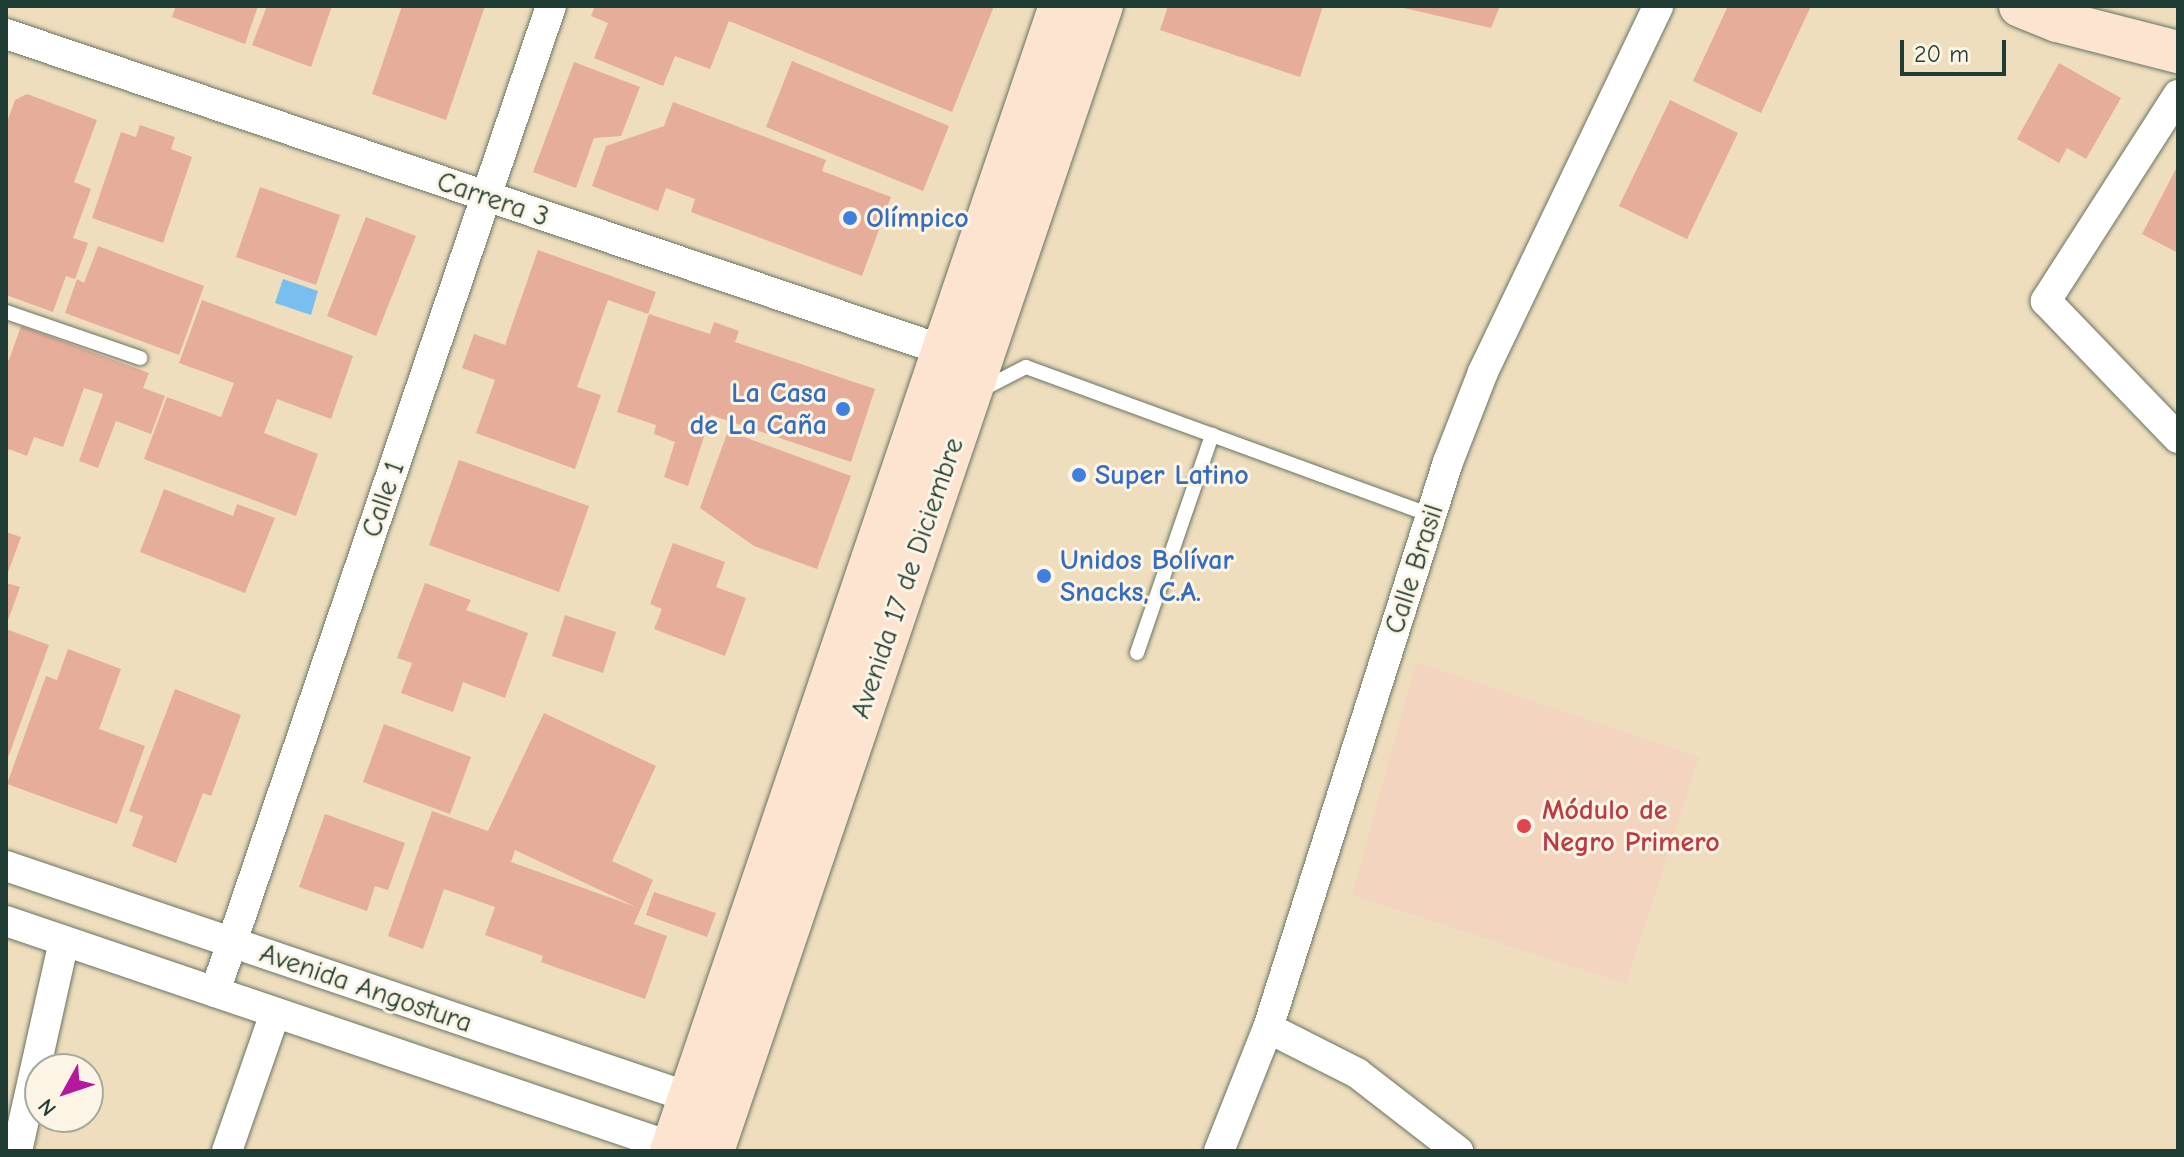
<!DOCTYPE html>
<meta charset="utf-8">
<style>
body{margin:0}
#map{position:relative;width:2184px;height:1157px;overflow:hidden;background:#efdebd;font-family:"Comic Neue",sans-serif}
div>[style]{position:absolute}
.built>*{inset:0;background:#f3d4bf}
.water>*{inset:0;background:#78bff0}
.building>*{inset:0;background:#e6ad9b}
.roads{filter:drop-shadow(0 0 2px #687564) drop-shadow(0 0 2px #687564)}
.lane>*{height:14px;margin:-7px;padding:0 7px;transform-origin:7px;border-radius:7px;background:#fff}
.street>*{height:30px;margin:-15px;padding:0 15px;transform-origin:15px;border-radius:15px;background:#fff}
.secondary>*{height:42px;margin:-21px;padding:0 21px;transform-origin:21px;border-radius:21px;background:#fde4d1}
.dots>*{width:22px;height:22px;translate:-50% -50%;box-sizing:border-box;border:4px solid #fcf5e5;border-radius:50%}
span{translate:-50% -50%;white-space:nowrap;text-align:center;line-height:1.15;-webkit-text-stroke:6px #fcf5e5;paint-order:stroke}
.street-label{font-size:28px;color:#1f3d34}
.shop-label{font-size:28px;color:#366cbe;font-weight:700}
.left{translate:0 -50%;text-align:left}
.right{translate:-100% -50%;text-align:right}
.health-label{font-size:28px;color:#be3a42;font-weight:700}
.frame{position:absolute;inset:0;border:8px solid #1f3d34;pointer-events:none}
.north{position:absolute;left:24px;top:1053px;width:80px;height:80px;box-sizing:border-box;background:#fcf5e5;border:2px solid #a4ab9e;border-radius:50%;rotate:230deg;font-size:22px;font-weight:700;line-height:32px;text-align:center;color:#1f3d34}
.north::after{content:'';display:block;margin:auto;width:28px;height:36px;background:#b5179e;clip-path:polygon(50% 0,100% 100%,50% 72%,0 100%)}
.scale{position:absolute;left:1900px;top:40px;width:106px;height:36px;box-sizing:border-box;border:4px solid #1f3d34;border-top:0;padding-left:10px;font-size:24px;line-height:28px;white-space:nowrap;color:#1f3d34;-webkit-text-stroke:6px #fcf5e5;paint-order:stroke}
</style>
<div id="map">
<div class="built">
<i style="clip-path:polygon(1416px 662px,1699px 757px,1626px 984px,1352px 895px)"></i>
</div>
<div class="water">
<i style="clip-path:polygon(283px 279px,318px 291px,311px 315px,275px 303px)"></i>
</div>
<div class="building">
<i style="clip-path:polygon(176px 6px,258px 6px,245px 44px,172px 17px)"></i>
<i style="clip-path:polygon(267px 6px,332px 6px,311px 67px,252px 45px)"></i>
<i style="clip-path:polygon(402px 6px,485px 6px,446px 120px,372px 94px)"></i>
<i style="clip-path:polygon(595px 6px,994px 6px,952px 112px,729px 21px,710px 69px,675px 56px,663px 86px,594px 58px,608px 23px,591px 16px)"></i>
<i style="clip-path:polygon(1168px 6px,1323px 6px,1300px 77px,1160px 30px)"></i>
<i style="clip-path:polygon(1395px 6px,1500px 6px,1491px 28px)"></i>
<i style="clip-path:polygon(1728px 6px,1811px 6px,1761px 113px,1693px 81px)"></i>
<i style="clip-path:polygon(792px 61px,949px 126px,923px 191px,766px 127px)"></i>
<i style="clip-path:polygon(574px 62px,640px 87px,621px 136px,594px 138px,576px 188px,533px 172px)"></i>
<i style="clip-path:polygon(2059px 63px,2121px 98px,2086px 159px,2067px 148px,2059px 163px,2017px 139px)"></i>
<i style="clip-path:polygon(27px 94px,97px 120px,74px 182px,91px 189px,73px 238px,88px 243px,75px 279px,66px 276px,53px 312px,6px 295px,6px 125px,15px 100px)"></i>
<i style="clip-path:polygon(1670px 100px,1738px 133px,1687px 239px,1619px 206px)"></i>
<i style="clip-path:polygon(673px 102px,826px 160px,822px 171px,891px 197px,862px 276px,691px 212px,695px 199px,666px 188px,658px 211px,592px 186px,606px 146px,664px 126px)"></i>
<i style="clip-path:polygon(140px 125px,175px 137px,171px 149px,192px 157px,163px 243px,92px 218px,121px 132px,136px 137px)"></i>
<i style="clip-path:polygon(2178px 165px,2178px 253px,2142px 234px)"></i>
<i style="clip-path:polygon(260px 187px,340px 215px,316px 285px,236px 257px)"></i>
<i style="clip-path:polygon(366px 217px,416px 236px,376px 336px,327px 316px)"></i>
<i style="clip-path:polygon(98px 246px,204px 286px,179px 355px,65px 313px,77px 279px,84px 283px)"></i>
<i style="clip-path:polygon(538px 250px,656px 292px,648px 314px,608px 300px,577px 387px,601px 395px,575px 469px,476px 433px,495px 380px,462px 368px,474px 334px,505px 345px)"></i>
<i style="clip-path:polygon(202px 300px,353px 356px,331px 419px,277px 399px,264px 433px,318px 454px,296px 516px,144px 459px,167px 397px,221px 417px,234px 383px,179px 363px)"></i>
<i style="clip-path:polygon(649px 314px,710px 334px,714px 322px,739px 331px,735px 342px,875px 389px,851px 462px,711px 415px,688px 486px,664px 477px,675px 442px,654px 434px,656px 425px,617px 412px)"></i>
<i style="clip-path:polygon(21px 326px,149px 373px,143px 388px,165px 396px,151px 434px,116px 421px,98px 468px,79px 461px,103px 394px,84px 388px,63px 447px,34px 437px,27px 456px,9px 449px,6px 456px,6px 359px,9px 360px)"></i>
<i style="clip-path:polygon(728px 431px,851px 476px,817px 569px,754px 546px,700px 508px)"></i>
<i style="clip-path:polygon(459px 460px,589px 506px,559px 592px,429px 545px)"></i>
<i style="clip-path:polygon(164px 489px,233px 516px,237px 504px,275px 518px,245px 593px,140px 552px)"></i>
<i style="clip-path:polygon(6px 532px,21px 537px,6px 578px)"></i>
<i style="clip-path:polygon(673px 543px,725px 562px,716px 587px,746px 598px,725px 656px,654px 629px,662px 609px,650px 604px)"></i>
<i style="clip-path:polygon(6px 583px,20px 587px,6px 626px)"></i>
<i style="clip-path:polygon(425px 583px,471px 600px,466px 610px,528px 633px,505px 698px,463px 682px,453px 712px,401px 693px,412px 663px,397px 658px)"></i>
<i style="clip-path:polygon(565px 615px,616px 632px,603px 673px,552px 656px)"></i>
<i style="clip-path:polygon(6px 629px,49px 645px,6px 763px)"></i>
<i style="clip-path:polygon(68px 649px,121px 669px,99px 729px,145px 746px,117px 824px,7px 784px,46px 676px,57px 680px)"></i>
<i style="clip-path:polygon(175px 689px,241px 715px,211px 796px,203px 793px,176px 863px,132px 846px,143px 816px,129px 811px)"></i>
<i style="clip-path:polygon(evenodd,544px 713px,656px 766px,612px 861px,653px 880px,634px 924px,667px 936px,645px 999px,541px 962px,543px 956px,485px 935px,495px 907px,444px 889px,423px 949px,388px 936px,432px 811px,488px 831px,544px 713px,515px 850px,636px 907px,511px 862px,515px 850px)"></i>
<i style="clip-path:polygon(384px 724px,471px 757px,450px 814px,363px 782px)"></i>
<i style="clip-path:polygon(325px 814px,405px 843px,388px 890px,375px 886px,367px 911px,299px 887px)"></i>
<i style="clip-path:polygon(654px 892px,716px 913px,707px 937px,646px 915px)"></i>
</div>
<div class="roads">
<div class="lane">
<i style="left:6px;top:312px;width:142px;rotate:18.9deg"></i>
<i style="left:979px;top:391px;width:53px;rotate:-27.1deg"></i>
<i style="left:1026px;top:367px;width:431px;rotate:20.1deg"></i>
<i style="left:1137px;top:653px;width:231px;rotate:-71deg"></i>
</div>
<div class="street">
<i style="left:6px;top:34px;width:1007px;rotate:18.65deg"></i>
<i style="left:2178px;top:95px;width:245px;rotate:122.7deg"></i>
<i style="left:2046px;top:301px;width:190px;rotate:46.1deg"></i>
<i style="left:6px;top:866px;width:739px;rotate:18.7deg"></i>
<i style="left:6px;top:921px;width:716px;rotate:18.74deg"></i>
<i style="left:215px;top:992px;width:1042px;rotate:-71.18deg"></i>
<i style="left:1268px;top:1028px;width:100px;rotate:26.8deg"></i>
<i style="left:1357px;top:1073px;width:128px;rotate:37.7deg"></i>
<i style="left:17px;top:1151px;width:215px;rotate:-77.4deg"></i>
<i style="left:227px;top:1151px;width:146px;rotate:-70.8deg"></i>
<i style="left:1219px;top:1151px;width:132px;rotate:-68.3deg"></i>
<i style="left:1268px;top:1028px;width:594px;rotate:-72.36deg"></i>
<i style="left:1448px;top:462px;width:97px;rotate:-68.7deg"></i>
<i style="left:1483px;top:372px;width:406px;rotate:-64.4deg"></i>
</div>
<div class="secondary">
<i style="left:2020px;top:6px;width:40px;rotate:22deg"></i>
<i style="left:2057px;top:21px;width:125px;rotate:14.4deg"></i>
<i style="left:671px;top:1151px;width:1209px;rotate:-71.24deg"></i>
<i style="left:713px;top:1151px;width:1209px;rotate:-71.24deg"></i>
</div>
</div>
<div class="dots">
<i style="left:850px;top:218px;background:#3f7fe0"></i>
<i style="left:843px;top:409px;background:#3f7fe0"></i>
<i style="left:1079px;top:475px;background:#3f7fe0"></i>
<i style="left:1044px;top:576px;background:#3f7fe0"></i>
<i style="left:1524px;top:826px;background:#e0444e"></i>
</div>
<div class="street-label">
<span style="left:493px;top:199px;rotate:19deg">Carrera 3</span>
<span style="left:383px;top:499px;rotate:-71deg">Calle 1</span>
<span style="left:1414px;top:569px;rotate:-72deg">Calle Brasil</span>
<span style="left:907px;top:578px;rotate:-71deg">Avenida 17 de Diciembre</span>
<span style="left:366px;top:988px;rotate:19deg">Avenida Angostura</span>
</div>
<div class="shop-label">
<span class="left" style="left:866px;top:218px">Olímpico</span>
<span class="right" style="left:827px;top:409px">La Casa<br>de La Caña</span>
<span class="left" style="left:1095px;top:475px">Super Latino</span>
<span class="left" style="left:1060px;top:576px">Unidos Bolívar<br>Snacks, C.A.</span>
</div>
<div class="health-label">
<span class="left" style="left:1542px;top:826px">Módulo de<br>Negro Primero</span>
</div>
<div class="frame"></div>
<div class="north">N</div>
<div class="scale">20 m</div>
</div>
